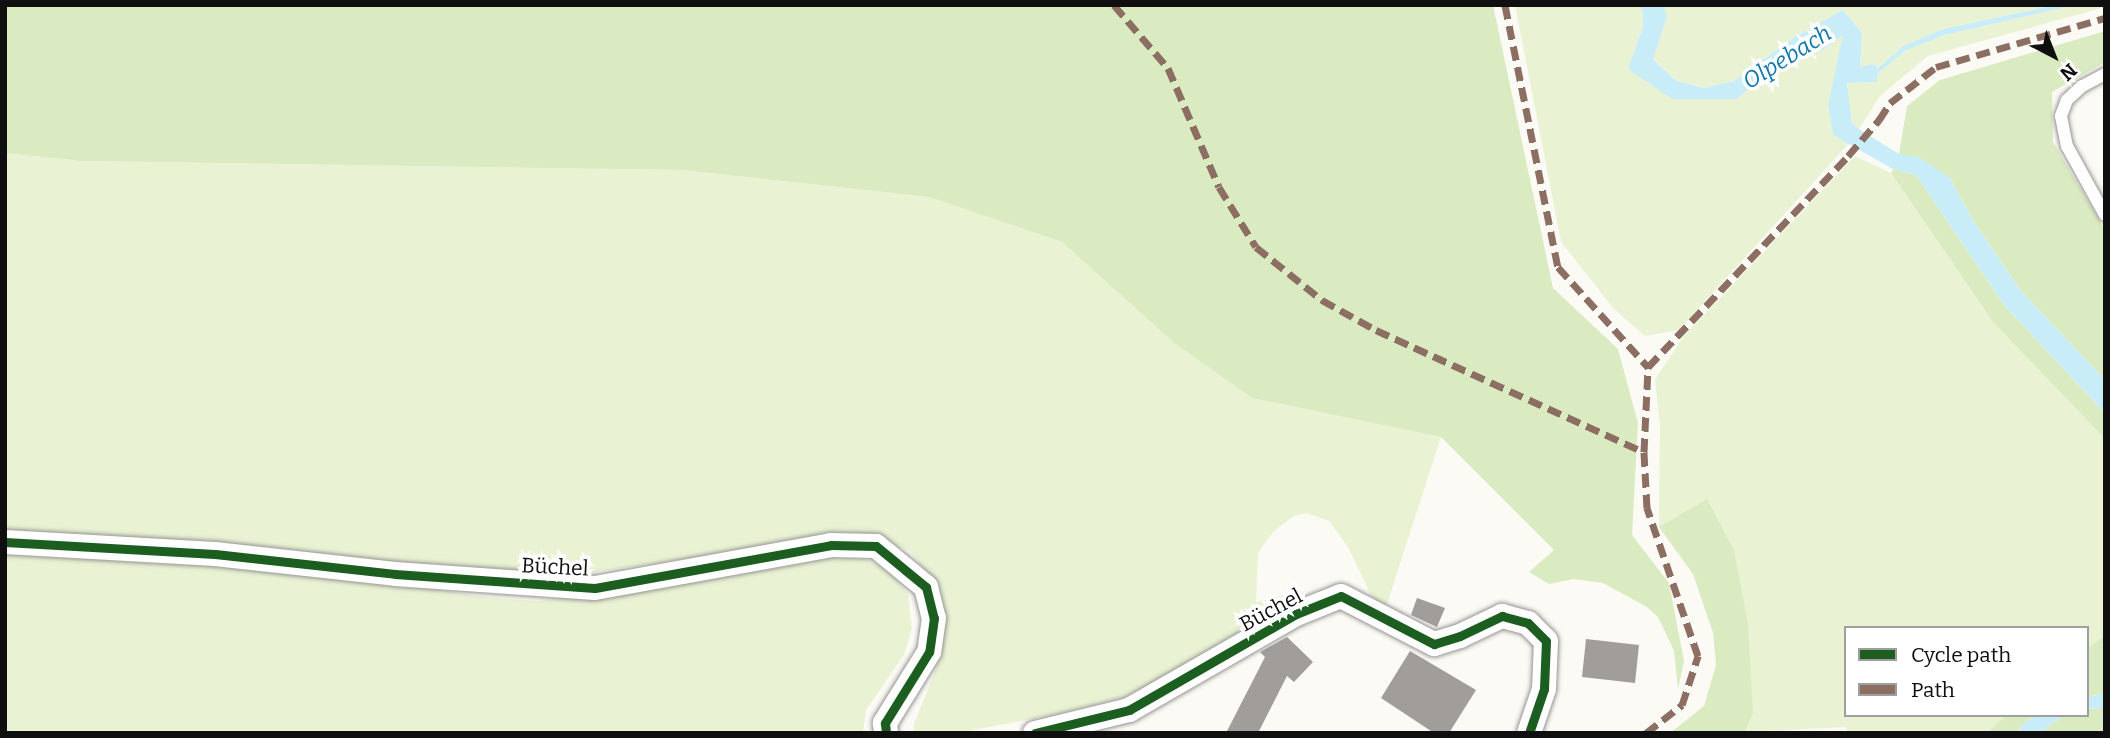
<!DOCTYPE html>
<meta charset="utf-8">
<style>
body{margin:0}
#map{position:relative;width:2110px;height:738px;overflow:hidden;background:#fcfaf5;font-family:Bitter,serif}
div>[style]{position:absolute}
.green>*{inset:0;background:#e9f3d3}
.forest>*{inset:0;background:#daebc1}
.water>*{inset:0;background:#c9edf8}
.building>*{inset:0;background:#a09d9a}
.roads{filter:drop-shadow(0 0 2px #969593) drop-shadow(0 0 2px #969593)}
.service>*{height:12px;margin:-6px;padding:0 6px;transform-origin:6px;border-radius:6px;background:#fffefe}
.minor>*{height:24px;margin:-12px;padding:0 12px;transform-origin:12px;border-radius:12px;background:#fffefe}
.quiet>*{height:7px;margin-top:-3.5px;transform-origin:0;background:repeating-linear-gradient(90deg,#8d6e63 0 14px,transparent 0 21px)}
.cycleway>*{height:9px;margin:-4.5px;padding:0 4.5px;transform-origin:4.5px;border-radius:4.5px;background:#1b5e20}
span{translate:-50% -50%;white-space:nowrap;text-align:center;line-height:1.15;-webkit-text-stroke:7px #fff;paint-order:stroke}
.street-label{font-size:21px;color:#0f0f0f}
.water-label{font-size:23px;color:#0f77ab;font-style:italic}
.frame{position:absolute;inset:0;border:7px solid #0f0f0f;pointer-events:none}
.legend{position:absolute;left:1844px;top:626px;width:245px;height:91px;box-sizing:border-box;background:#fff;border:2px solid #9f9f9f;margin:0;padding:9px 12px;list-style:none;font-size:21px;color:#0f0f0f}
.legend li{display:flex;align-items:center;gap:14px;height:35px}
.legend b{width:35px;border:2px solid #9f9f9f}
.north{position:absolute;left:2019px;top:21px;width:70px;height:70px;-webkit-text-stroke:5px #fff;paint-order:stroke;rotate:138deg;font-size:19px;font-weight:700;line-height:28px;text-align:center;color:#0f0f0f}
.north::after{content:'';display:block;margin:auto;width:24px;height:32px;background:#0f0f0f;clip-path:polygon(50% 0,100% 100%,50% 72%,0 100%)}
</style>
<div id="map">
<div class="green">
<i style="clip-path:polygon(1515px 5px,1639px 5px,1643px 11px,1643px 27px,1628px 69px,1737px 99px,1777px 66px,1806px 50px,1823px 50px,1844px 34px,1828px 105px,1833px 135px,1850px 142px,1679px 330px,1645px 336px,1614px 309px,1561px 242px)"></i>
<i style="clip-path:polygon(1664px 5px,2055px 5px,1943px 29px,1903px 46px,1877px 69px,1860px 67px,1862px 33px,1843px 10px,1793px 38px,1734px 81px,1704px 88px,1676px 81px,1653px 58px,1667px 18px)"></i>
<i style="clip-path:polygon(2074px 5px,2105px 7px,1928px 56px,1880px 96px,1859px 129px,1852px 122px,1847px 83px,1877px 82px,1877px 74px,1905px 51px,1944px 35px)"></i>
<i style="clip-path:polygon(5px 153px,81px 161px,683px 170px,929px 197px,1062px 242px,1174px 343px,1252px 398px,1441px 437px,1386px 607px,1372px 597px,1348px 547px,1329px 521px,1306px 513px,1294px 516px,1273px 532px,1258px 553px,1256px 602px,1284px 595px,1308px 596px,1269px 614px,1197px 664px,1148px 691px,1062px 713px,957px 733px,914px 733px,914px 724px,937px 666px,945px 628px,934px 583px,910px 551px,868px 533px,537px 580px,265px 547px,5px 531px)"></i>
<i style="clip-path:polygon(1855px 156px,1891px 173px,1993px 322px,2105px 439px,2105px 635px,2087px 649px,2087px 628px,1846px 628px,1846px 715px,2007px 715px,1986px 733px,1848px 733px,1846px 727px,1746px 732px,1753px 714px,1707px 500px,1659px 527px,1660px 426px,1655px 379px,1684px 336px)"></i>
<i style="clip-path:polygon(5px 552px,216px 563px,371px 580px,485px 597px,538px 601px,746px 573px,837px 557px,866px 559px,891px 572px,908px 594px,912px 629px,904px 655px,866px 710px,863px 733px,5px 733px)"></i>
</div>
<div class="forest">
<i style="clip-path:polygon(5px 5px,1493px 5px,1553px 288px,1618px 349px,1638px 423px,1632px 535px,1669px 583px,1684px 661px,1678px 689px,1674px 651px,1658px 617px,1647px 607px,1603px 583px,1574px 579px,1549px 584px,1529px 572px,1554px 550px,1441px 437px,1252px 398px,1174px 343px,1062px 242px,929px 197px,683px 170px,81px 161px,5px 153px)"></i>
<i style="clip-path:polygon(2105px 31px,2105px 62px,2052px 92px,2053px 142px,2105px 230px,2105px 380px,2021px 291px,1972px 219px,1950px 178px,1899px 154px,1907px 106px,1940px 80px)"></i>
<i style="clip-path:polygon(1893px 169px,1916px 175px,2005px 306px,2105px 413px,2105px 439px,1993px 322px,1891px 173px)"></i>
<i style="clip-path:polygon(1707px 499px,1734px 550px,1748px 624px,1753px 714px,1745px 733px,1670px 733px,1704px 706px,1716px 665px,1713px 633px,1693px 574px,1659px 527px)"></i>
<i style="clip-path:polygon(2105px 635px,2105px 692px,2087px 698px,2087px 649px)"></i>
<i style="clip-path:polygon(2105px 708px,2104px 733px,2039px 733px,2065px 715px,2087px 715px,2087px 709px)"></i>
<i style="clip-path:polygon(2007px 715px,2036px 715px,2023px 724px,2017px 733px,1986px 733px)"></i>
</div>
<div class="water">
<i style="clip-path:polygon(1639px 5px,1664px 5px,1667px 17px,1653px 59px,1676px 81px,1704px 88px,1734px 81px,1793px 38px,1843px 10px,1862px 33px,1860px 67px,1875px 64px,1877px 69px,1903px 46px,1943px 29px,2055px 5px,2075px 5px,1944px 35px,1905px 51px,1877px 74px,1877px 82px,1847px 83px,1852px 122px,1859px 129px,1899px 154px,1919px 157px,1950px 178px,1972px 219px,2021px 291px,2105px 380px,2105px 413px,2005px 306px,1916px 175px,1893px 169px,1833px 135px,1828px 105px,1843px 35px,1823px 50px,1806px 50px,1777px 66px,1737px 99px,1672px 99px,1628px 69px,1643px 27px,1643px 11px)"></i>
<i style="clip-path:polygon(2105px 692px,2105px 708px,2087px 709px,2087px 698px)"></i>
<i style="clip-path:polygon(2036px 715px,2065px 715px,2039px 733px,2017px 733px,2023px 724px)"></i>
</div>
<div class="building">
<i style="clip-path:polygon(1417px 598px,1445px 608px,1437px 627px,1411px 615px)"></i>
<i style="clip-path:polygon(1287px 637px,1313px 662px,1294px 682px,1287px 676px,1258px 733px,1226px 733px,1265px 657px,1260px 652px)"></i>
<i style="clip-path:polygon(1586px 639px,1639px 645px,1635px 683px,1582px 677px)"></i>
<i style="clip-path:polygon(1410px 651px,1476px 690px,1449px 733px,1434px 733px,1381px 698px)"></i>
</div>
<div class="roads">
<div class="service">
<i style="left:2105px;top:74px;width:26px;rotate:152deg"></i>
<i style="left:2082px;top:86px;width:21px;rotate:137deg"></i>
<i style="left:2067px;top:100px;width:17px;rotate:111deg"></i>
<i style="left:2061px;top:116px;width:31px;rotate:79deg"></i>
<i style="left:2067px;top:146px;width:79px;rotate:61.2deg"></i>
</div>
<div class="minor">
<i style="left:5px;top:542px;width:210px;rotate:3.3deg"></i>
<i style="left:215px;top:554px;width:181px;rotate:6.3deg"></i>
<i style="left:395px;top:574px;width:200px;rotate:4deg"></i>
<i style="left:595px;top:588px;width:240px;rotate:-10.3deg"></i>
<i style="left:831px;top:545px;width:45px;rotate:1.3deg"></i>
<i style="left:876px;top:546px;width:65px;rotate:39.4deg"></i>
<i style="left:926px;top:587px;width:32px;rotate:76deg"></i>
<i style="left:934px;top:618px;width:34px;rotate:98deg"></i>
<i style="left:929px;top:652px;width:84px;rotate:121.8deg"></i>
<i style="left:885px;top:723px;width:10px;rotate:84deg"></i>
<i style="left:1035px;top:733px;width:97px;rotate:-13.7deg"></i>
<i style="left:1129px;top:710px;width:193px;rotate:-29.9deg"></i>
<i style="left:1296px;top:614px;width:48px;rotate:-21.8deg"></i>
<i style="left:1341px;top:596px;width:105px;rotate:27.3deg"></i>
<i style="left:1434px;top:644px;width:27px;rotate:-17deg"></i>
<i style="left:1460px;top:636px;width:47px;rotate:-25.5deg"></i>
<i style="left:1502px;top:616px;width:27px;rotate:15deg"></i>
<i style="left:1528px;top:623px;width:25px;rotate:45deg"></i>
<i style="left:1546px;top:641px;width:48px;rotate:92.4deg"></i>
<i style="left:1544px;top:689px;width:46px;rotate:108.8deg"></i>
</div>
</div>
<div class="quiet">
<i style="left:1114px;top:5px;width:83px;rotate:49.4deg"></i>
<i style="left:1168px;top:68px;width:129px;rotate:66.8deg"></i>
<i style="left:1219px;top:187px;width:70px;rotate:58.3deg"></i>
<i style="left:1256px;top:247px;width:85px;rotate:38.8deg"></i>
<i style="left:1322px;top:300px;width:62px;rotate:29.1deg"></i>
<i style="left:1376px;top:330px;width:294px;rotate:24.5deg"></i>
<i style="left:1505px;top:5px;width:267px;rotate:78.6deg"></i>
<i style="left:1558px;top:267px;width:135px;rotate:48deg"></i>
<i style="left:1646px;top:733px;width:46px;rotate:-37.9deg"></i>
<i style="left:1682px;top:705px;width:52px;rotate:-71.9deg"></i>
<i style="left:1698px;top:656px;width:157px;rotate:-109deg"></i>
<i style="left:1647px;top:508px;width:56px;rotate:-93.1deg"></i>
<i style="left:1644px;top:452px;width:85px;rotate:-87.3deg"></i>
<i style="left:1648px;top:367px;width:291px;rotate:-46.5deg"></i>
<i style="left:1848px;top:156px;width:48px;rotate:-49.3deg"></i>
<i style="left:1879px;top:120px;width:20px;rotate:-57deg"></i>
<i style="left:1890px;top:103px;width:58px;rotate:-38deg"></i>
<i style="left:1936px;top:67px;width:176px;rotate:-16.2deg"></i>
</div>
<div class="cycleway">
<i style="left:5px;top:542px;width:210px;rotate:3.3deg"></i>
<i style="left:215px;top:554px;width:181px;rotate:6.3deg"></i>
<i style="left:395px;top:574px;width:200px;rotate:4deg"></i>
<i style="left:595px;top:588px;width:240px;rotate:-10.3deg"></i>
<i style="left:831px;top:545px;width:45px;rotate:1.3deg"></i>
<i style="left:876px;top:546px;width:65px;rotate:39.4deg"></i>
<i style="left:926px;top:587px;width:32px;rotate:76deg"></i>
<i style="left:934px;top:618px;width:34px;rotate:98deg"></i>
<i style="left:929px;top:652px;width:84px;rotate:121.8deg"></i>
<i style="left:885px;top:723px;width:10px;rotate:84deg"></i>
<i style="left:1035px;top:733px;width:97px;rotate:-13.7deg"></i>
<i style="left:1129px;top:710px;width:193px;rotate:-29.9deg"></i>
<i style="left:1296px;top:614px;width:48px;rotate:-21.8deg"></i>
<i style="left:1341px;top:596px;width:105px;rotate:27.3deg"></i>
<i style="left:1434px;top:644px;width:27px;rotate:-17deg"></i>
<i style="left:1460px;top:636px;width:47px;rotate:-25.5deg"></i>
<i style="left:1502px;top:616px;width:27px;rotate:15deg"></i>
<i style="left:1528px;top:623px;width:25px;rotate:45deg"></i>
<i style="left:1546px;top:641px;width:48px;rotate:92.4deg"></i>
<i style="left:1544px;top:689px;width:46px;rotate:108.8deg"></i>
</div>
<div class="street-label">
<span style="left:555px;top:567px;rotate:3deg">Büchel</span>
<span style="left:1271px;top:610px;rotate:-28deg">Büchel</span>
</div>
<div class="water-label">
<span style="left:1787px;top:57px;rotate:-32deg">Olpebach</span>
</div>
<div class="frame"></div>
<ul class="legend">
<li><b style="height:9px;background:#1b5e20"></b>Cycle path</li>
<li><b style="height:9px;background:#8d6e63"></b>Path</li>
</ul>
<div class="north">N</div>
</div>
